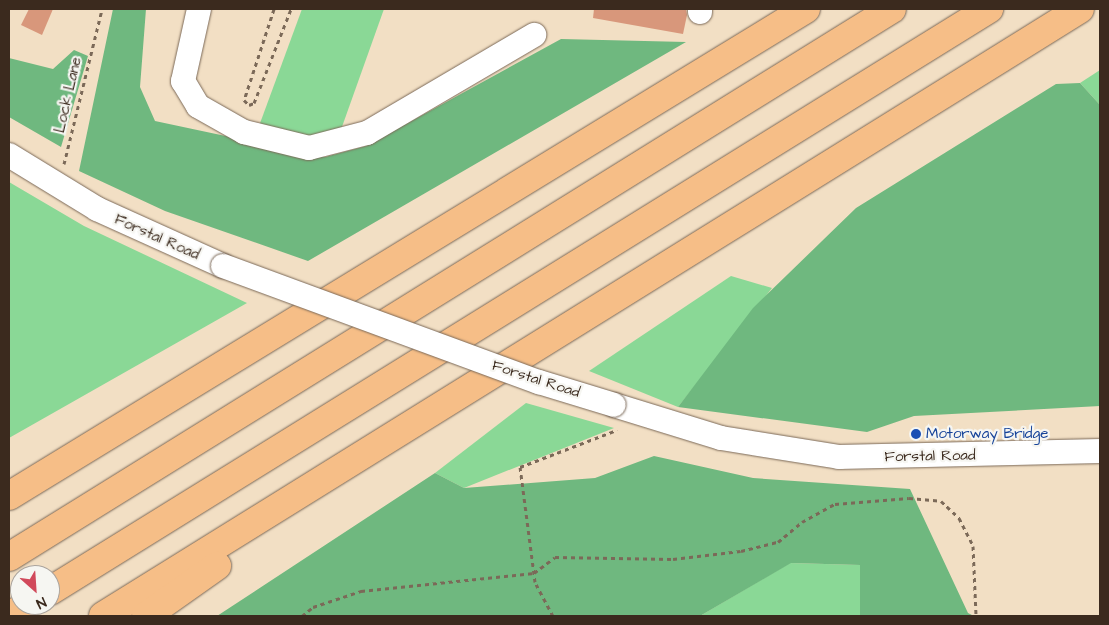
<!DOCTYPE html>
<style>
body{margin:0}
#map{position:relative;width:1109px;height:625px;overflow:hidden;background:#f2dfc4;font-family:"Architects Daughter",sans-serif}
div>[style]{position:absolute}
.green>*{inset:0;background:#8ad896}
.forest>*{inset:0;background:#6fb87f}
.building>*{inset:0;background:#d8977b}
.path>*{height:3px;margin-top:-1.5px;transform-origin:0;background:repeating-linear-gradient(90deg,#7b6958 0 4px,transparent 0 8px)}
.roads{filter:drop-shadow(0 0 1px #7b6958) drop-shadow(0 0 1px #7b6958)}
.minor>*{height:24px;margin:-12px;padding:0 12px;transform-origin:12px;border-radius:12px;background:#fff}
.highway>*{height:28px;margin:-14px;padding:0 14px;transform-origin:14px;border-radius:14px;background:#f6be87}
.bridges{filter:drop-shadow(0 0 1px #7b6958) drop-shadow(0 0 1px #7b6958)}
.minor-bridge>*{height:24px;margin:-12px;padding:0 12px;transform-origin:12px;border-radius:12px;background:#fff}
.dots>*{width:14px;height:14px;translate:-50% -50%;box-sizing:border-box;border:2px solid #f6f6f2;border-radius:50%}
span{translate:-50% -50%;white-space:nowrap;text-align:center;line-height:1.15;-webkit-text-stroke:4.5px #f6f6f2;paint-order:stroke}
.street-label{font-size:15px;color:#3b2a1e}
.transit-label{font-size:15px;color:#164399}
.left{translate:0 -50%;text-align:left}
.frame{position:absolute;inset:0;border:10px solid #3b2a1e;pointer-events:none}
.north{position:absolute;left:10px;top:565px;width:50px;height:50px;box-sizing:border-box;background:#f6f6f2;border:1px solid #aba49d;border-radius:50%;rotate:154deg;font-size:14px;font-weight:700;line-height:20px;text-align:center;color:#3b2a1e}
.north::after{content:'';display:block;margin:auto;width:18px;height:22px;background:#d1495b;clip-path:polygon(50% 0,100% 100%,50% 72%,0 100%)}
</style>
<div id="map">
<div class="green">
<i style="clip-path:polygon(302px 9px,384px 9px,338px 138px,309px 145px,259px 126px)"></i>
<i style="clip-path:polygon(1100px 70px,1100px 105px,1080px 83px)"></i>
<i style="clip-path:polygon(9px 182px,84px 226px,247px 303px,9px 438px)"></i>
<i style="clip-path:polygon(731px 276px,772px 288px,678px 407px,589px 371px)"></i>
<i style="clip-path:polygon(526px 403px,614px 428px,464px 488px,435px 473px)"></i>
<i style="clip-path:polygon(790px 563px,860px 565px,860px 616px,700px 616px)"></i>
</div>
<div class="forest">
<i style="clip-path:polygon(113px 9px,146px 9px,140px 87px,155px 121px,325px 157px,366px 146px,561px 39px,686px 42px,308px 261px,165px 211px,79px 171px)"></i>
<i style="clip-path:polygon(74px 50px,88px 56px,61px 147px,9px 117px,9px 58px,53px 69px)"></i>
<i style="clip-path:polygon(1080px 83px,1100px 105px,1100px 406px,914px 416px,867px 432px,678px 407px,753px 308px,856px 208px,1056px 84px)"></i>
<i style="clip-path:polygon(654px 456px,753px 478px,910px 489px,968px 613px,974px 616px,860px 616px,860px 565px,791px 563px,700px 616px,217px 616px,435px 473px,464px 488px,595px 478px)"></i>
</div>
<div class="building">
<i style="clip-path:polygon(29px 9px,53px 9px,42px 35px,21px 25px)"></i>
<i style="clip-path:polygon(594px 9px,686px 9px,687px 15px,683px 34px,593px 18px)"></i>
</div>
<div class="path">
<i style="left:274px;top:9px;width:96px;rotate:108.2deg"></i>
<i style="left:244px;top:100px;width:7px;rotate:45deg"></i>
<i style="left:249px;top:105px;width:5px;rotate:-22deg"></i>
<i style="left:254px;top:103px;width:101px;rotate:-68.5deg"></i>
<i style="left:64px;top:164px;width:160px;rotate:-76.2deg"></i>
<i style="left:302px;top:616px;width:14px;rotate:-39deg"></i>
<i style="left:313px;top:607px;width:51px;rotate:-18.4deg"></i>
<i style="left:361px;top:591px;width:174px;rotate:-5.9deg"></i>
<i style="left:534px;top:573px;width:26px;rotate:-37deg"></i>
<i style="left:555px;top:557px;width:118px;rotate:1deg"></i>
<i style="left:673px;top:559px;width:68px;rotate:-6.7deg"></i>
<i style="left:741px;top:551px;width:38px;rotate:-14deg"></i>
<i style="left:778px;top:542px;width:31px;rotate:-40deg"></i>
<i style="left:802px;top:522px;width:38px;rotate:-29deg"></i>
<i style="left:835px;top:504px;width:74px;rotate:-4.6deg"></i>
<i style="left:909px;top:498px;width:32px;rotate:5deg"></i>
<i style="left:941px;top:501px;width:25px;rotate:43deg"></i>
<i style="left:959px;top:518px;width:31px;rotate:63deg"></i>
<i style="left:973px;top:546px;width:70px;rotate:87.5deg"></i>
<i style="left:553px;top:616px;width:38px;rotate:-118deg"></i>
<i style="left:535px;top:582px;width:116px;rotate:-97.4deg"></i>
<i style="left:520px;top:467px;width:104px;rotate:-20.9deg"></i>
</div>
<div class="roads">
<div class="minor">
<i style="left:199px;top:9px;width:74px;rotate:102.5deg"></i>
<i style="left:183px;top:81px;width:29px;rotate:59deg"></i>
<i style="left:198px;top:106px;width:53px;rotate:29.5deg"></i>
<i style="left:244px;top:132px;width:67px;rotate:13.8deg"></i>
<i style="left:309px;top:148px;width:60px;rotate:-14.5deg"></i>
<i style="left:367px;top:133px;width:194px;rotate:-30.4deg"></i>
<i style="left:700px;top:12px;width:3px;rotate:-90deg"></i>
<i style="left:9px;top:155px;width:103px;rotate:31.5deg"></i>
<i style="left:97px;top:209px;width:138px;rotate:24.3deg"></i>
<i style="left:614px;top:405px;width:112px;rotate:17.1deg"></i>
<i style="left:721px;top:438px;width:120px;rotate:9.1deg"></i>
<i style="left:839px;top:457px;width:261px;rotate:-1.3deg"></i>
</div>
<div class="highway">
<i style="left:9px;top:496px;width:934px;rotate:-31.43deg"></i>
<i style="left:9px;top:557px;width:1039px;rotate:-31.82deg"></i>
<i style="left:50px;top:591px;width:1105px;rotate:-31.79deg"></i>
<i style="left:9px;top:616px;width:21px;rotate:-31deg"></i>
<i style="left:103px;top:616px;width:1150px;rotate:-31.85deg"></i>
<i style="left:146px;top:616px;width:87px;rotate:-35.2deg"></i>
</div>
</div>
<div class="bridges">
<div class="minor-bridge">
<i style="left:223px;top:266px;width:337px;rotate:20.2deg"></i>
<i style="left:539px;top:382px;width:78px;rotate:17deg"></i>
</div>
</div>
<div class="dots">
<i style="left:916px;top:434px;background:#1a4fb4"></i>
</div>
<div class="street-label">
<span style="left:68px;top:95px;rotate:-77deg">Lock Lane</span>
<span style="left:157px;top:237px;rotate:24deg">Forstal Road</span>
<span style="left:536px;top:379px;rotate:18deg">Forstal Road</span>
<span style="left:930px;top:456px;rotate:-1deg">Forstal Road</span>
</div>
<div class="transit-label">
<span class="left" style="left:926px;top:434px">Motorway Bridge</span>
</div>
<div class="frame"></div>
<div class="north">N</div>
</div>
